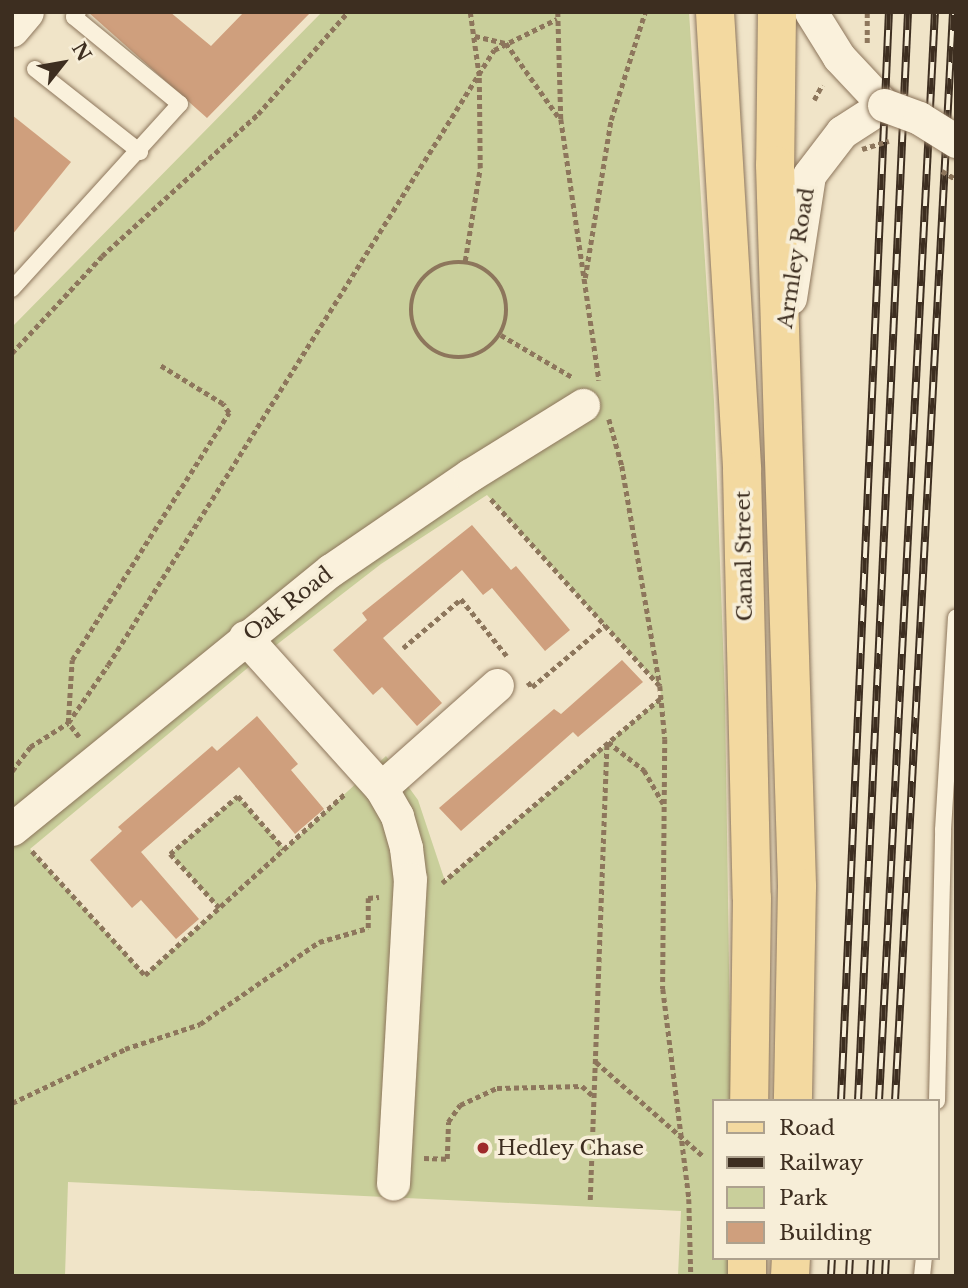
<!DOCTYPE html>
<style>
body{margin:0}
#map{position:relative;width:968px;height:1288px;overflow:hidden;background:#f0e4c8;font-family:"Libre Baskerville",serif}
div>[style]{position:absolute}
.green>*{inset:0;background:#c9cf9b}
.building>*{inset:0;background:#cf9f7d}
.path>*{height:4.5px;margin-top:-2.25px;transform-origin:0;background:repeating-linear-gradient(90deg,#8d765c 0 5px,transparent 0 8.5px)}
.path>.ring{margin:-2.25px;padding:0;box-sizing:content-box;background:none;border:4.5px solid #8d765c;border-radius:50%}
.roads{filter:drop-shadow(0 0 2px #8d765c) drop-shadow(0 0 2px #8d765c)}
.lane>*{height:16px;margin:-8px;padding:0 8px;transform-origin:8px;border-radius:8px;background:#faf1dc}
.street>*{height:33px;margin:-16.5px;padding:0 16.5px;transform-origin:16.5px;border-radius:16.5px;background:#faf1dc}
.primary>*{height:38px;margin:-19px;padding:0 19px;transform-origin:19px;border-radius:19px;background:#f3d9a0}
.rail>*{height:8px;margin-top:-4px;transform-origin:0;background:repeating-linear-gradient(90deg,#f7eed8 0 16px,#3d2e20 0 32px);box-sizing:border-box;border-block:2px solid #3d2e20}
.path-bridge>*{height:4.5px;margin-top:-2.25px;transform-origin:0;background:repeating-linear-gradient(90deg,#8d765c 0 5px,transparent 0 8.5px)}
.bridges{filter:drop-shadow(0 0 2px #8d765c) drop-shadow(0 0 2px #8d765c)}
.street-bridge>*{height:33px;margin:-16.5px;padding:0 16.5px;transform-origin:16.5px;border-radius:16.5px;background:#faf1dc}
.dots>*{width:19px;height:19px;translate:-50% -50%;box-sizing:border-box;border:4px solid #f7eed8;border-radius:50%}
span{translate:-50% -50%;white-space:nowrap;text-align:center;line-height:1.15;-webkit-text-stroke:7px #f7eed8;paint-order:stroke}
.street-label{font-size:21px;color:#3d2e20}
.poi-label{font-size:21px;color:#3d2e20}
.left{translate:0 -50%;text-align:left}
.frame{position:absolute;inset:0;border:14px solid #3d2e20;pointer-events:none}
.legend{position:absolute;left:712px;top:1099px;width:228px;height:161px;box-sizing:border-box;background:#f7eed8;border:2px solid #ada18e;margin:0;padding:9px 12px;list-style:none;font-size:21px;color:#3d2e20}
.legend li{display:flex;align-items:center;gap:14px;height:35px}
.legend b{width:35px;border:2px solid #ada18e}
.north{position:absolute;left:28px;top:28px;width:70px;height:70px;-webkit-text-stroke:5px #f7eed8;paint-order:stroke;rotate:59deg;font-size:19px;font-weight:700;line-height:28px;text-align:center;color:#3d2e20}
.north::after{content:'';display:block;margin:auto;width:24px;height:32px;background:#3d2e20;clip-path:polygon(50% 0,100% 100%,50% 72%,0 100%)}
</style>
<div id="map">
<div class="green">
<i style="clip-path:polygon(evenodd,322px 12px,689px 12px,714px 401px,725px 698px,731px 1101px,714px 1101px,714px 1258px,729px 1258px,729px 1276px,678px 1276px,681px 1211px,68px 1182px,65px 1276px,12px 1276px,12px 327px,322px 12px,487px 495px,660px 686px,661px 698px,445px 881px,418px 800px,386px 756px,285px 849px,238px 796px,170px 854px,219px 908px,145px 975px,30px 849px,262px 656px,381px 564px,487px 495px)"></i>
</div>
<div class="building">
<i style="clip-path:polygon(88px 12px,170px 12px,211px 46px,244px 12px,311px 12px,207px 118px)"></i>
<i style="clip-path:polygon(12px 115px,71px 162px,12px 235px)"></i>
<i style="clip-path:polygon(472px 525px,511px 570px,516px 566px,570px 630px,545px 651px,492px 588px,483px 595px,462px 570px,383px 638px,442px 703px,417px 726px,382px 687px,373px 695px,333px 650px,367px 620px,362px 613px)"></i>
<i style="clip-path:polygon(622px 660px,643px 682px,578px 737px,573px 732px,461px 831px,439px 808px,554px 709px,561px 714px)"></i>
<i style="clip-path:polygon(257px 716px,298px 764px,291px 770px,324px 809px,295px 834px,239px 767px,141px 852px,199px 919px,176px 939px,141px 900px,132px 908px,90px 860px,122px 831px,118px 827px,212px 746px,217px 751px)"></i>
</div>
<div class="path">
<i style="left:558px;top:12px;width:107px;rotate:88.4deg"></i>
<i style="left:561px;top:119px;width:264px;rotate:81.7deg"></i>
<i style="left:475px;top:36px;width:32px;rotate:13deg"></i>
<i style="left:506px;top:43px;width:93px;rotate:54.6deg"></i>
<i style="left:867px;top:43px;width:31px;rotate:-90deg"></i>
<i style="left:814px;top:100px;width:17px;rotate:-62deg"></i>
<i style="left:465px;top:261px;width:94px;rotate:-80.8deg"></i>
<i style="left:480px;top:168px;width:92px;rotate:-90.6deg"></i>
<i style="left:479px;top:76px;width:65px;rotate:-98deg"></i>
<i class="ring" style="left:411px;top:262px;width:91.5px;height:91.5px"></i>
<i style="left:585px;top:278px;width:160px;rotate:-80.7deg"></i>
<i style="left:611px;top:120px;width:113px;rotate:-72.5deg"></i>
<i style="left:501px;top:335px;width:82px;rotate:30.6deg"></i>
<i style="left:12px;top:353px;width:132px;rotate:-47.1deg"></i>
<i style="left:102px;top:256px;width:211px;rotate:-42.3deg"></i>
<i style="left:258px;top:114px;width:136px;rotate:-48.6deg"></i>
<i style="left:609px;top:419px;width:49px;rotate:74.5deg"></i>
<i style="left:622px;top:466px;width:223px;rotate:80.2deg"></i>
<i style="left:660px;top:686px;width:53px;rotate:84.6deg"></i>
<i style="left:665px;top:739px;width:250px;rotate:90.5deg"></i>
<i style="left:663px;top:989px;width:212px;rotate:82.9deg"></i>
<i style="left:689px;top:1199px;width:77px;rotate:88.5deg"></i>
<i style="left:491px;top:499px;width:251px;rotate:47.9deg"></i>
<i style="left:403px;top:648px;width:76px;rotate:-40.2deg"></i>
<i style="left:461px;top:599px;width:73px;rotate:51.1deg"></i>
<i style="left:528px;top:682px;width:6px;rotate:51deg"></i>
<i style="left:532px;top:687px;width:96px;rotate:-40.3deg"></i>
<i style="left:79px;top:737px;width:18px;rotate:-128deg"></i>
<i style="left:68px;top:723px;width:63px;rotate:-86.4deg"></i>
<i style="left:72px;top:660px;width:293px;rotate:-57.6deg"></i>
<i style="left:229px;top:413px;width:11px;rotate:-124deg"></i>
<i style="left:223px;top:404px;width:75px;rotate:-148.6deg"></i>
<i style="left:608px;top:742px;width:46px;rotate:37.9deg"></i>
<i style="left:644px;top:770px;width:39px;rotate:60deg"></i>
<i style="left:12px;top:771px;width:30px;rotate:-53deg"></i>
<i style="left:30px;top:747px;width:45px;rotate:-32.3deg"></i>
<i style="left:68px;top:723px;width:70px;rotate:-55.4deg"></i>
<i style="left:108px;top:665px;width:726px;rotate:-57.89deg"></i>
<i style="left:494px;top:50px;width:70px;rotate:-26.2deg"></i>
<i style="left:32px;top:851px;width:168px;rotate:47.7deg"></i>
<i style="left:145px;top:975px;width:271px;rotate:-42.2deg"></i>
<i style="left:442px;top:883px;width:287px;rotate:-40.2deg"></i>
<i style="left:219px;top:908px;width:73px;rotate:-132.2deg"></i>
<i style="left:170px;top:854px;width:89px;rotate:-40.5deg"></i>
<i style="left:238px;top:796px;width:70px;rotate:49deg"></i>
<i style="left:596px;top:1062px;width:142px;rotate:41.3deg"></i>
<i style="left:12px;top:1103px;width:125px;rotate:-25.5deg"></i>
<i style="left:125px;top:1049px;width:79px;rotate:-18.4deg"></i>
<i style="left:200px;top:1024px;width:145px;rotate:-34.6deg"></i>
<i style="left:319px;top:942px;width:51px;rotate:-15.9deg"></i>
<i style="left:368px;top:928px;width:30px;rotate:-90deg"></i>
<i style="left:368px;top:898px;width:11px;rotate:-5deg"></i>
<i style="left:424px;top:1158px;width:23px;rotate:2deg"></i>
<i style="left:447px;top:1159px;width:37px;rotate:-88deg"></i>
<i style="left:448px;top:1122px;width:21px;rotate:-55deg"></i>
<i style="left:460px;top:1105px;width:41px;rotate:-24.7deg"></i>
<i style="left:497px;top:1088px;width:85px;rotate:-1.3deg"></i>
<i style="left:582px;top:1086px;width:15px;rotate:42deg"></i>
<i style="left:590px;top:1200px;width:458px;rotate:-87.9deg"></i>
</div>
<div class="roads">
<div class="lane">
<i style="left:35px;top:69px;width:134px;rotate:38.3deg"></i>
<i style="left:12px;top:289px;width:250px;rotate:-47.8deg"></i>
<i style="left:180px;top:104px;width:137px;rotate:-140.6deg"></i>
<i style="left:74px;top:17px;width:6px;rotate:-51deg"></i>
<i style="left:937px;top:1101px;width:271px;rotate:-88.7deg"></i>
<i style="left:943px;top:830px;width:213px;rotate:-86.5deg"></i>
<i style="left:922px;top:1276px;width:18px;rotate:-84deg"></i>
</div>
<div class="street">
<i style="left:12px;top:30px;width:23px;rotate:-50deg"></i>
<i style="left:790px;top:298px;width:124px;rotate:-81.2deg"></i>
<i style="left:809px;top:175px;width:54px;rotate:-52.5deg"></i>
<i style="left:842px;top:132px;width:50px;rotate:-32.7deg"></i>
<i style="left:884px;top:105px;width:66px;rotate:-133.2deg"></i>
<i style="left:839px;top:57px;width:53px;rotate:-121.9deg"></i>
<i style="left:245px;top:637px;width:203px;rotate:48deg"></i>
<i style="left:381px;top:788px;width:32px;rotate:60deg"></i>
<i style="left:397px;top:816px;width:33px;rotate:74deg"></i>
<i style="left:406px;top:848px;width:31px;rotate:83deg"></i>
<i style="left:410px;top:879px;width:305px;rotate:93.2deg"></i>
<i style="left:381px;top:788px;width:155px;rotate:-41.6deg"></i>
<i style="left:12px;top:829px;width:411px;rotate:-39.1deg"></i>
<i style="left:331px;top:570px;width:168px;rotate:-34.4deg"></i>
<i style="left:470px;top:475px;width:133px;rotate:-31.8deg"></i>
</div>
<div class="primary">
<i style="left:715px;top:12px;width:459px;rotate:86.6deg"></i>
<i style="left:742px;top:470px;width:428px;rotate:88.7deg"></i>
<i style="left:752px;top:898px;width:203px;rotate:90.8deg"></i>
<i style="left:777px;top:12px;width:153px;rotate:90.7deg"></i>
<i style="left:775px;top:165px;width:722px;rotate:88.25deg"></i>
<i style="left:797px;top:887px;width:214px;rotate:91.1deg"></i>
<i style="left:747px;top:1276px;width:18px;rotate:-90deg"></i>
<i style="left:790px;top:1276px;width:18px;rotate:-87deg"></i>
</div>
</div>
<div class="rail">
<i style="left:841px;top:1101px;width:1090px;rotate:-87.48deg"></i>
<i style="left:858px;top:1101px;width:1090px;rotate:-87.37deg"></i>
<i style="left:879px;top:1101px;width:1090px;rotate:-87.06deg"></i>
<i style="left:895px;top:1101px;width:1091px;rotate:-86.95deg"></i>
<i style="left:831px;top:1276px;width:18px;rotate:-87deg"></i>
<i style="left:849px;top:1276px;width:18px;rotate:-87deg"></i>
<i style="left:870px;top:1276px;width:18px;rotate:-87deg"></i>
<i style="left:885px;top:1276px;width:18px;rotate:-87deg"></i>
</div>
<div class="path-bridge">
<i style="left:862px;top:149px;width:28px;rotate:-17deg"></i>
<i style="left:942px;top:171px;width:16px;rotate:30deg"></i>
</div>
<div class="bridges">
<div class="street-bridge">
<i style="left:884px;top:105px;width:37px;rotate:20deg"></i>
<i style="left:919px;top:118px;width:44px;rotate:31.9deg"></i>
</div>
</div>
<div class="dots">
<i style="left:483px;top:1148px;background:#9e2a2b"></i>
</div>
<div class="street-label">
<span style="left:796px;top:258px;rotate:-81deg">Armley Road</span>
<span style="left:744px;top:556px;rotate:-91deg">Canal Street</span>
<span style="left:288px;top:604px;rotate:-38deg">Oak Road</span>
</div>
<div class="poi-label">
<span class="left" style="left:497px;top:1148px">Hedley Chase</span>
</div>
<div class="frame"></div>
<ul class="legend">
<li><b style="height:9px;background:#f3d9a0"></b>Road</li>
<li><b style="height:9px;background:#3d2e20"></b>Railway</li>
<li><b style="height:19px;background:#c9cf9b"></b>Park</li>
<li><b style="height:19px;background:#cf9f7d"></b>Building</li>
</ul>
<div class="north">N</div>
</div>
